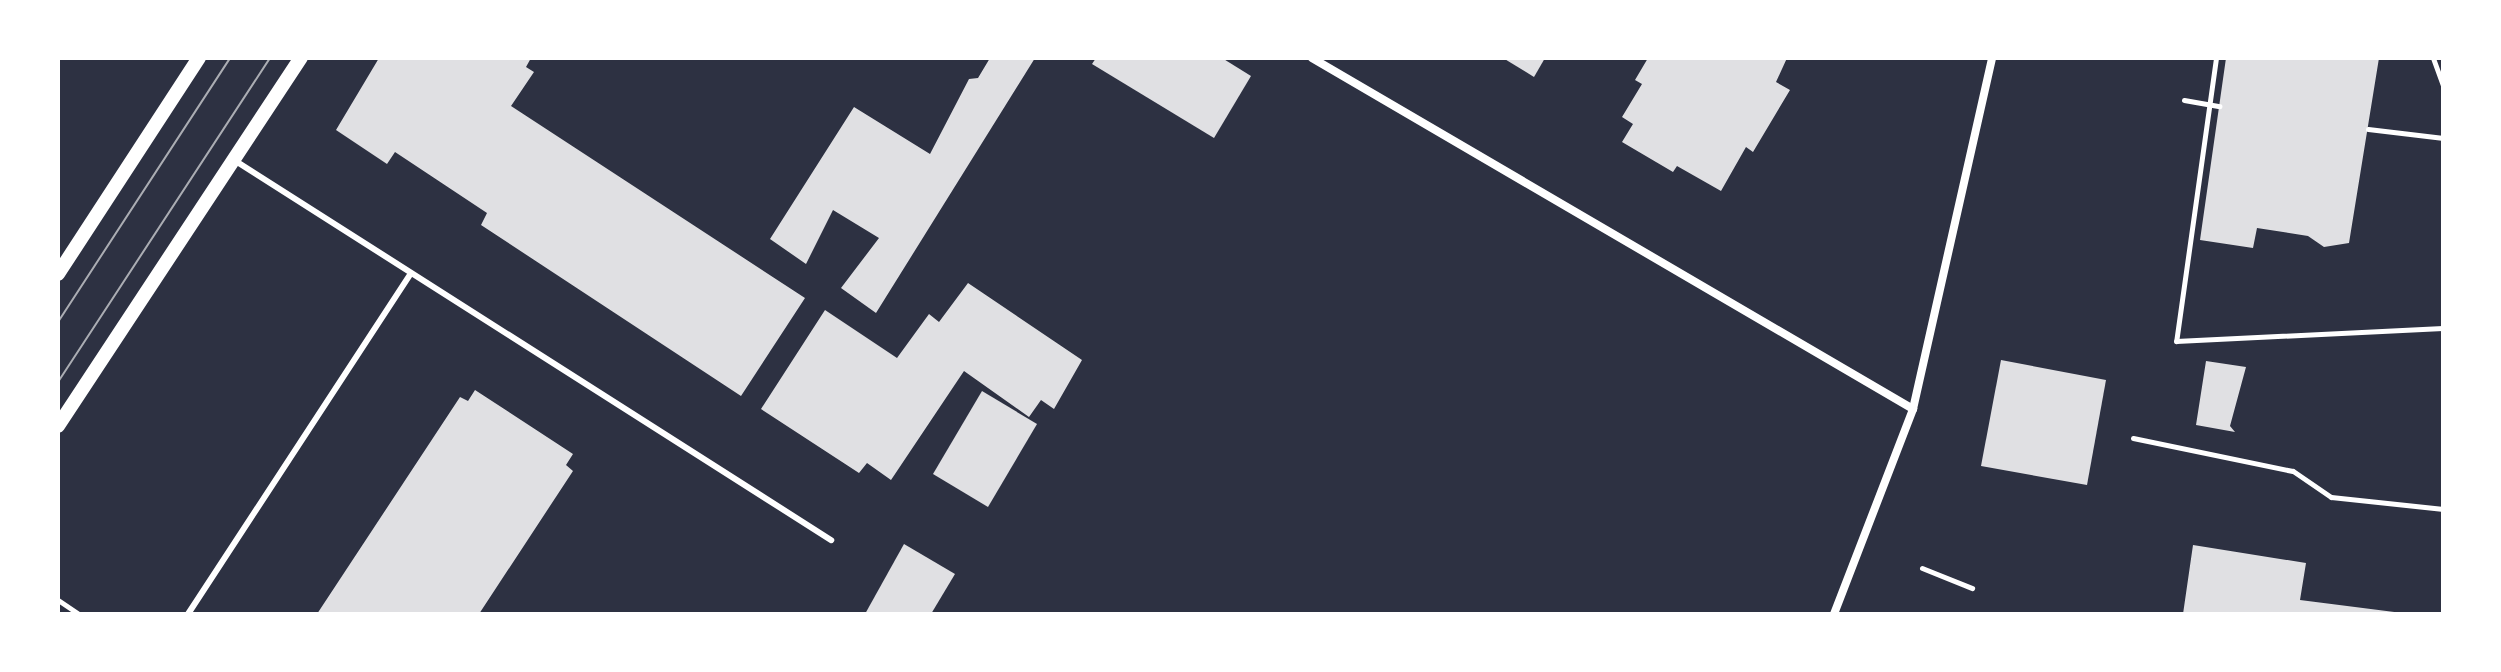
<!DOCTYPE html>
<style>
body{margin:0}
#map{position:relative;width:2501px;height:672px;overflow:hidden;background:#2d3142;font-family:"IBM Plex Serif",serif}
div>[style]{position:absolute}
.building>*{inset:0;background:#e0e0e3}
.path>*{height:5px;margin:-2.5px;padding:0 2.5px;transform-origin:2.5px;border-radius:2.5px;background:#fff}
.service>*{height:6px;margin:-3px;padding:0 3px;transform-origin:3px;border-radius:3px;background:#fff}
.minor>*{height:8px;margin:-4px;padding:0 4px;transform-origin:4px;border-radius:4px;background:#fff}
.tertiary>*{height:14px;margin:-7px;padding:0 7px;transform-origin:7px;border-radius:7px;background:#fff}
.tram>*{height:2px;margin:-1px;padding:0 1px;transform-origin:1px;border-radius:1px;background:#abadb3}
span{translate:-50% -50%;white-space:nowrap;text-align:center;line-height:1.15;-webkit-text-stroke:6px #fff;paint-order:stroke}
.frame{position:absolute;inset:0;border:60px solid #fff;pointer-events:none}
</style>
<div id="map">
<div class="building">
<i style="clip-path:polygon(379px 58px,531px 58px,526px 67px,534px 72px,511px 106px,805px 298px,741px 396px,481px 225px,487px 213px,395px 152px,387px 164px,336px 130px)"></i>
<i style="clip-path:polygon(990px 58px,1035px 58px,876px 313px,841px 288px,879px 238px,833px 210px,806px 264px,770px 239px,854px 107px,930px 154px,969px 79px,978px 78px)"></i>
<i style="clip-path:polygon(1096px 58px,1222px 58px,1251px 76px,1214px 138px,1092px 64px)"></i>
<i style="clip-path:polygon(1503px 58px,1545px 58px,1534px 77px)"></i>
<i style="clip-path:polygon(1648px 58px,1787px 58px,1776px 82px,1790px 90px,1753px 152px,1746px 147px,1721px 191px,1677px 166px,1673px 172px,1622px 142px,1633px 124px,1622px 117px,1642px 84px,1635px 80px)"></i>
<i style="clip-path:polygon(2226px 58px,2379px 58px,2349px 243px,2324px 247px,2308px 236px,2257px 228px,2253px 248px,2200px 240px)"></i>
<i style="clip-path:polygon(968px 283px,1082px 360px,1054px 409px,1041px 400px,1029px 417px,964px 371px,891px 480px,867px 463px,859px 473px,761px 409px,825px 310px,897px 358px,929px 314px,939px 322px)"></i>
<i style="clip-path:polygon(2001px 360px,2106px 380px,2087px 485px,1981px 466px)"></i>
<i style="clip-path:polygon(2206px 361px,2246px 367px,2230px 426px,2235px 432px,2196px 425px)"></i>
<i style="clip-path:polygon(475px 390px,573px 454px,566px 465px,573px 471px,479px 614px,317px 614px,460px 397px,468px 401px)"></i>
<i style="clip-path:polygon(982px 391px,1037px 424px,988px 507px,933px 474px)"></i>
<i style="clip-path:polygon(904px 544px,955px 574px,931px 614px,865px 614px)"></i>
<i style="clip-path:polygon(2193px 545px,2306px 563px,2300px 600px,2410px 614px,2183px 614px)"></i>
</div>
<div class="path">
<i style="left:2216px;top:58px;width:286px;rotate:98deg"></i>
<i style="left:2176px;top:341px;width:267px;rotate:-2.8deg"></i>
<i style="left:2433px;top:58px;width:29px;rotate:70deg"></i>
<i style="left:2184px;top:100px;width:36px;rotate:10deg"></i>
<i style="left:2368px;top:129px;width:76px;rotate:6.8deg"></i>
<i style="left:2133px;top:438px;width:163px;rotate:11.7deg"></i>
<i style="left:2293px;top:471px;width:46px;rotate:34.4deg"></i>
<i style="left:2331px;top:497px;width:113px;rotate:6.1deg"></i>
<i style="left:1922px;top:568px;width:54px;rotate:21.8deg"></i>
<i style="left:58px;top:600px;width:25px;rotate:34deg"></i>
</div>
<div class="service">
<i style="left:234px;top:160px;width:708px;rotate:32.48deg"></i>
<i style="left:188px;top:614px;width:404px;rotate:-56.8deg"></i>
</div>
<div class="minor">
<i style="left:1312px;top:58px;width:696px;rotate:30.29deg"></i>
<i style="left:1834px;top:614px;width:220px;rotate:-68.9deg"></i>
<i style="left:1913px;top:409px;width:360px;rotate:-77.3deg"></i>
</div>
<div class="tertiary">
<i style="left:58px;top:274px;width:258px;rotate:-56.9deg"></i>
<i style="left:58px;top:426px;width:441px;rotate:-56.6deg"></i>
</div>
<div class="tram">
<i style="left:58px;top:322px;width:315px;rotate:-56.9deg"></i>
<i style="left:58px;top:382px;width:387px;rotate:-56.8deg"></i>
</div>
<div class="frame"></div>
</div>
